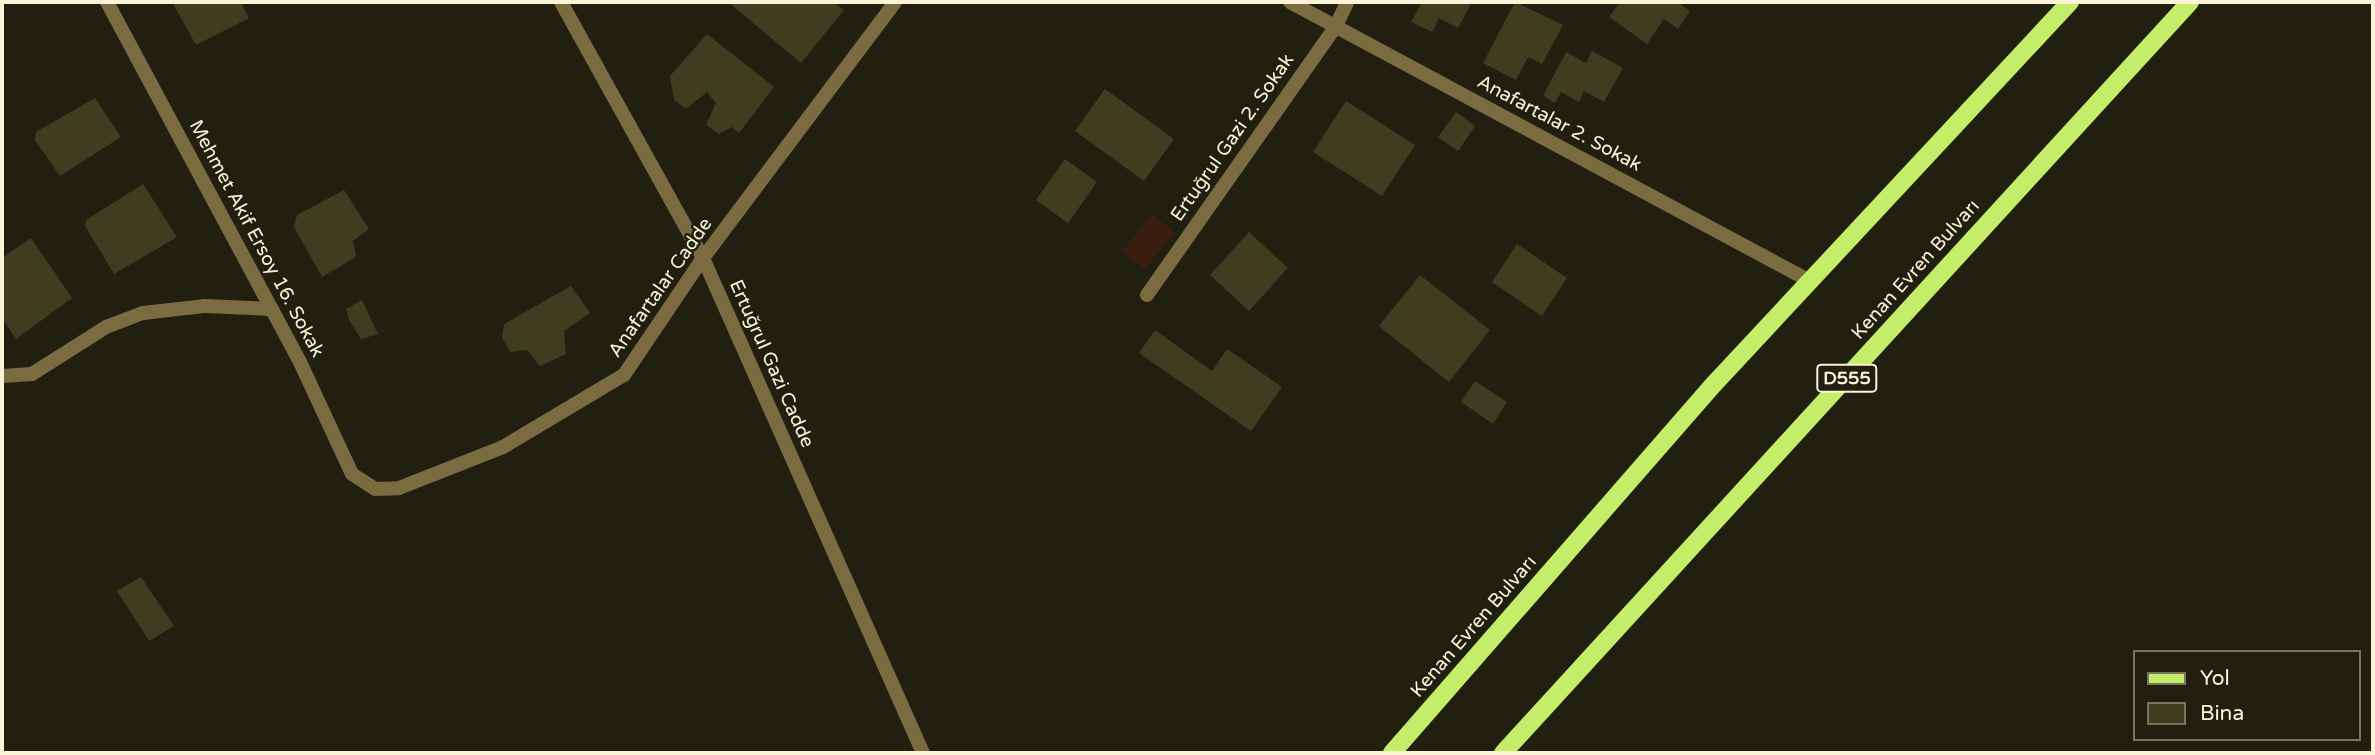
<!DOCTYPE html>
<meta charset="utf-8">
<style>
body{margin:0}
#map{position:relative;width:2375px;height:755px;overflow:hidden;background:#211f10;font-family:"Varela Round",sans-serif}
div>[style]{position:absolute}
.water>*{inset:0;background:#3b1d0f}
.building>*{inset:0;background:#403c1f}
.service>*{height:14px;margin:-7px;padding:0 7px;transform-origin:7px;border-radius:7px;background:#7b6b41}
.minor>*{height:14px;margin:-7px;padding:0 7px;transform-origin:7px;border-radius:7px;background:#7b6b41}
.primary>*{height:18px;margin:-9px;padding:0 9px;transform-origin:9px;border-radius:9px;background:#c4ed69}
span{translate:-50% -50%;white-space:nowrap;text-align:center;line-height:1.15;-webkit-text-stroke:5px #211f10;paint-order:stroke}
.shield-label span{padding:2px 5px;background:#211f10;border:2px solid;border-radius:5px;-webkit-text-stroke-width:0}
.shield-label{font-size:18px;color:#faf3d5;font-weight:700}
.street-label{font-size:19px;color:#faf3d5}
.frame{position:absolute;inset:0;border:4px solid #faf3d5;pointer-events:none}
.legend{position:absolute;left:2133px;top:650px;width:228px;height:91px;box-sizing:border-box;background:#211f10;border:2px solid #78745f;margin:0;padding:9px 12px;list-style:none;font-size:21px;color:#faf3d5}
.legend li{display:flex;align-items:center;gap:14px;height:35px}
.legend b{width:35px;border:2px solid #78745f}
</style>
<div id="map">
<div class="water">
<i style="clip-path:polygon(1152px 214px,1175px 232px,1144px 270px,1122px 251px)"></i>
</div>
<div class="building">
<i style="clip-path:polygon(172px 2px,241px 2px,249px 18px,196px 45px)"></i>
<i style="clip-path:polygon(728px 2px,834px 2px,844px 10px,801px 63px)"></i>
<i style="clip-path:polygon(1422px 2px,1472px 2px,1458px 28px,1439px 18px,1432px 32px,1411px 22px)"></i>
<i style="clip-path:polygon(1515px 2px,1563px 25px,1542px 64px,1528px 57px,1516px 80px,1483px 63px)"></i>
<i style="clip-path:polygon(1620px 2px,1677px 2px,1690px 11px,1678px 29px,1664px 19px,1647px 44px,1609px 17px)"></i>
<i style="clip-path:polygon(707px 34px,774px 87px,739px 133px,732px 127px,719px 134px,706px 125px,716px 103px,707px 92px,686px 109px,674px 100px,670px 76px)"></i>
<i style="clip-path:polygon(1592px 51px,1623px 68px,1604px 102px,1584px 91px,1579px 102px,1561px 92px,1555px 103px,1543px 96px,1566px 52px,1586px 63px)"></i>
<i style="clip-path:polygon(1105px 89px,1174px 139px,1144px 181px,1075px 131px)"></i>
<i style="clip-path:polygon(95px 98px,121px 137px,60px 176px,35px 140px,36px 132px)"></i>
<i style="clip-path:polygon(1346px 101px,1415px 145px,1382px 196px,1313px 152px)"></i>
<i style="clip-path:polygon(1456px 112px,1475px 126px,1458px 151px,1438px 137px)"></i>
<i style="clip-path:polygon(1065px 159px,1097px 182px,1068px 223px,1036px 200px)"></i>
<i style="clip-path:polygon(143px 184px,177px 237px,114px 274px,85px 226px,86px 220px)"></i>
<i style="clip-path:polygon(344px 190px,369px 229px,353px 241px,356px 257px,322px 277px,294px 227px,297px 215px)"></i>
<i style="clip-path:polygon(1249px 232px,1288px 268px,1249px 311px,1210px 275px)"></i>
<i style="clip-path:polygon(31px 238px,72px 298px,16px 339px,2px 318px,2px 258px)"></i>
<i style="clip-path:polygon(1517px 244px,1567px 278px,1542px 316px,1492px 282px)"></i>
<i style="clip-path:polygon(1420px 275px,1490px 330px,1449px 382px,1379px 326px)"></i>
<i style="clip-path:polygon(571px 286px,590px 313px,564px 331px,566px 354px,540px 366px,527px 350px,510px 352px,502px 337px,504px 324px)"></i>
<i style="clip-path:polygon(362px 300px,378px 334px,361px 339px,349px 320px,346px 309px)"></i>
<i style="clip-path:polygon(1155px 330px,1212px 371px,1227px 349px,1282px 387px,1251px 431px,1139px 353px)"></i>
<i style="clip-path:polygon(1475px 381px,1507px 402px,1493px 424px,1461px 402px)"></i>
<i style="clip-path:polygon(141px 577px,174px 626px,149px 641px,117px 591px)"></i>
</div>
<div class="service">
<i style="left:2px;top:376px;width:30px;rotate:-4deg"></i>
<i style="left:32px;top:374px;width:88px;rotate:-32.4deg"></i>
<i style="left:106px;top:327px;width:40px;rotate:-21deg"></i>
<i style="left:143px;top:313px;width:61px;rotate:-6.5deg"></i>
<i style="left:204px;top:306px;width:68px;rotate:2.5deg"></i>
</div>
<div class="minor">
<i style="left:107px;top:2px;width:408px;rotate:61.8deg"></i>
<i style="left:300px;top:362px;width:123px;rotate:65.1deg"></i>
<i style="left:352px;top:474px;width:27px;rotate:33deg"></i>
<i style="left:375px;top:489px;width:24px;rotate:-2deg"></i>
<i style="left:399px;top:488px;width:112px;rotate:-21.5deg"></i>
<i style="left:503px;top:447px;width:141px;rotate:-30.8deg"></i>
<i style="left:624px;top:375px;width:141px;rotate:-56deg"></i>
<i style="left:703px;top:258px;width:320px;rotate:-53.1deg"></i>
<i style="left:561px;top:2px;width:293px;rotate:61deg"></i>
<i style="left:703px;top:258px;width:542px;rotate:66.04deg"></i>
<i style="left:1290px;top:2px;width:590px;rotate:28.22deg"></i>
<i style="left:1147px;top:295px;width:329px;rotate:-54.9deg"></i>
<i style="left:1336px;top:26px;width:26px;rotate:-65deg"></i>
</div>
<div class="primary">
<i style="left:1392px;top:753px;width:490px;rotate:-48.9deg"></i>
<i style="left:1714px;top:384px;width:522px;rotate:-47.02deg"></i>
<i style="left:1503px;top:753px;width:1018px;rotate:-47.55deg"></i>
</div>
<div class="shield-label">
<span style="left:1847px;top:378px">D555</span>
</div>
<div class="street-label">
<span style="left:1559px;top:124px;rotate:28deg">Anafartalar 2. Sokak</span>
<span style="left:1233px;top:138px;rotate:-55deg">Ertuğrul Gazi 2. Sokak</span>
<span style="left:256px;top:239px;rotate:62deg">Mehmet Akif Ersoy 16. Sokak</span>
<span style="left:1916px;top:270px;rotate:-48deg">Kenan Evren Bulvarı</span>
<span style="left:661px;top:288px;rotate:-55deg">Anafartalar Cadde</span>
<span style="left:771px;top:364px;rotate:66deg">Ertuğrul Gazi Cadde</span>
<span style="left:1474px;top:627px;rotate:-49deg">Kenan Evren Bulvarı</span>
</div>
<div class="frame"></div>
<ul class="legend">
<li><b style="height:9px;background:#c4ed69"></b>Yol</li>
<li><b style="height:19px;background:#403c1f"></b>Bina</li>
</ul>
</div>
